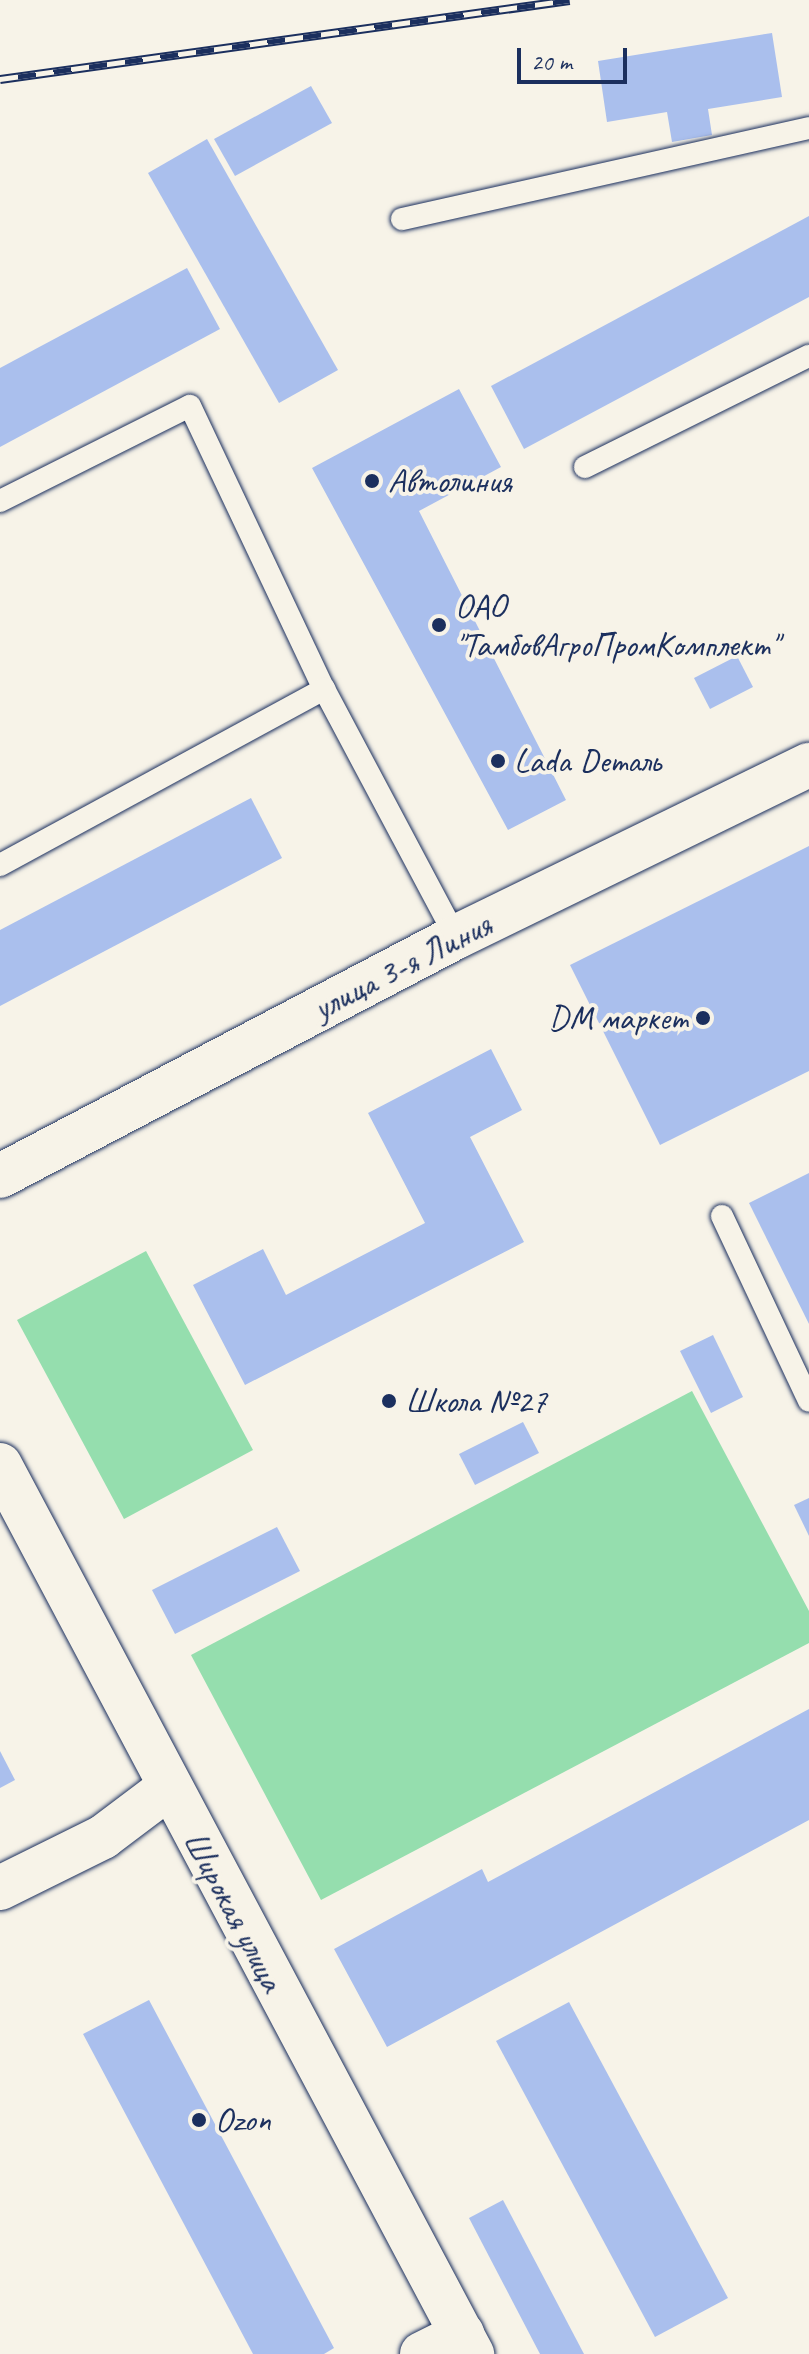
<!DOCTYPE html>
<meta charset="utf-8">
<style>
body{margin:0}
#map{position:relative;width:809px;height:2354px;overflow:hidden;background:#f7f3e8;font-family:Caveat,sans-serif}
div>[style]{position:absolute}
.green>*{inset:0;background:#95deae}
.building>*{inset:0;background:#aabfed}
.roads{filter:drop-shadow(0 0 2px #1b2f5e) drop-shadow(0 0 2px #1b2f5e)}
.service>*{height:22px;margin:-11px;padding:0 11px;transform-origin:11px;border-radius:11px;background:#f7f3e8}
.minor>*{height:44px;margin:-22px;padding:0 22px;transform-origin:22px;border-radius:22px;background:#f7f3e8}
.rail>*{height:9px;margin-top:-4.5px;transform-origin:0;background:repeating-linear-gradient(90deg,#f7f3e8 0 18px,#1b2f5e 0 36px);box-sizing:border-box;border-block:2px solid #1b2f5e}
.dots>*{width:22px;height:22px;translate:-50% -50%;box-sizing:border-box;border:4px solid #f7f3e8;border-radius:50%}
span{translate:-50% -50%;white-space:nowrap;text-align:center;line-height:1.15;-webkit-text-stroke:8px #f7f3e8;paint-order:stroke}
.poi-label{font-size:34px;color:#1b2f5e}
.left{translate:0 -50%;text-align:left}
.right{translate:-100% -50%;text-align:right}
.street-label{font-size:34px;color:#1b2f5e}
.scale{position:absolute;left:517px;top:48px;width:110px;height:36px;box-sizing:border-box;border:4px solid #1b2f5e;border-top:0;padding-left:10px;font-size:24px;line-height:28px;white-space:nowrap;color:#1b2f5e;-webkit-text-stroke:6px #f7f3e8;paint-order:stroke}
</style>
<div id="map">
<div class="green">
<i style="clip-path:polygon(146px 1251px,253px 1450px,124px 1519px,17px 1320px)"></i>
<i style="clip-path:polygon(692px 1391px,809px 1611px,809px 1643px,321px 1900px,191px 1655px)"></i>
</div>
<div class="building">
<i style="clip-path:polygon(772px 33px,782px 97px,708px 109px,712px 135px,672px 142px,667px 112px,607px 122px,598px 61px)"></i>
<i style="clip-path:polygon(311px 86px,332px 123px,235px 176px,214px 139px)"></i>
<i style="clip-path:polygon(207px 139px,338px 370px,279px 403px,148px 173px)"></i>
<i style="clip-path:polygon(809px 216px,809px 297px,524px 449px,491px 386px)"></i>
<i style="clip-path:polygon(187px 268px,220px 329px,0 447px,0 368px)"></i>
<i style="clip-path:polygon(459px 389px,501px 467px,419px 511px,566px 800px,508px 830px,312px 468px)"></i>
<i style="clip-path:polygon(737px 656px,753px 687px,710px 709px,694px 678px)"></i>
<i style="clip-path:polygon(251px 798px,282px 858px,0 1006px,0 930px)"></i>
<i style="clip-path:polygon(809px 846px,809px 1071px,660px 1145px,570px 965px)"></i>
<i style="clip-path:polygon(491px 1049px,522px 1110px,470px 1137px,524px 1242px,245px 1385px,193px 1285px,263px 1249px,286px 1295px,425px 1223px,368px 1113px)"></i>
<i style="clip-path:polygon(809px 1173px,809px 1324px,749px 1203px)"></i>
<i style="clip-path:polygon(713px 1335px,743px 1397px,711px 1413px,680px 1351px)"></i>
<i style="clip-path:polygon(523px 1422px,539px 1453px,475px 1485px,459px 1454px)"></i>
<i style="clip-path:polygon(809px 1498px,809px 1536px,794px 1505px)"></i>
<i style="clip-path:polygon(277px 1527px,300px 1571px,175px 1634px,152px 1590px)"></i>
<i style="clip-path:polygon(809px 1709px,809px 1820px,387px 2047px,334px 1949px,482px 1869px,488px 1882px)"></i>
<i style="clip-path:polygon(0 1751px,15px 1780px,0 1788px)"></i>
<i style="clip-path:polygon(149px 2000px,334px 2348px,324px 2354px,253px 2354px,83px 2034px)"></i>
<i style="clip-path:polygon(569px 2002px,728px 2298px,655px 2337px,496px 2041px)"></i>
<i style="clip-path:polygon(503px 2200px,584px 2354px,540px 2354px,469px 2218px)"></i>
</div>
<div class="roads">
<div class="service">
<i style="left:402px;top:219px;width:417px;rotate:-12.6deg"></i>
<i style="left:585px;top:467px;width:250px;rotate:-26.4deg"></i>
<i style="left:0;top:501px;width:212px;rotate:-26.6deg"></i>
<i style="left:190px;top:406px;width:313px;rotate:64.7deg"></i>
<i style="left:324px;top:689px;width:281px;rotate:62deg"></i>
<i style="left:0;top:865px;width:369px;rotate:-28.5deg"></i>
<i style="left:722px;top:1216px;width:204px;rotate:64.8deg"></i>
</div>
<div class="minor">
<i style="left:0;top:1176px;width:515px;rotate:-27.66deg"></i>
<i style="left:456px;top:937px;width:393px;rotate:-26deg"></i>
<i style="left:0;top:1465px;width:1007px;rotate:62.03deg"></i>
<i style="left:0;top:1888px;width:115px;rotate:-26.3deg"></i>
<i style="left:103px;top:1837px;width:81px;rotate:-37deg"></i>
<i style="left:422px;top:2354px;width:45px;rotate:-26.6deg"></i>
</div>
</div>
<div class="rail">
<i style="left:0;top:79px;width:575px;rotate:-7.89deg"></i>
</div>
<div class="dots">
<i style="left:372px;top:481px;background:#1b2f5e"></i>
<i style="left:439px;top:625px;background:#1b2f5e"></i>
<i style="left:498px;top:761px;background:#1b2f5e"></i>
<i style="left:703px;top:1018px;background:#1b2f5e"></i>
<i style="left:389px;top:1401px;background:#1b2f5e"></i>
<i style="left:199px;top:2120px;background:#1b2f5e"></i>
</div>
<div class="poi-label">
<span class="left" style="left:388px;top:481px">Автолиния</span>
<span class="left" style="left:455px;top:625px">ОАО<br>"ТамбовАгроПромКомплект"</span>
<span class="left" style="left:514px;top:761px">Lada Dеталь</span>
<span class="right" style="left:687px;top:1018px">DM маркет</span>
<span class="left" style="left:405px;top:1401px">Школа №27</span>
<span class="left" style="left:215px;top:2120px">Ozon</span>
</div>
<div class="street-label">
<span style="left:402px;top:966px;rotate:-27deg">улица 3-я Линия</span>
<span style="left:234px;top:1911px;rotate:62deg">Широкая улица</span>
</div>
<div class="scale">20 m</div>
</div>
